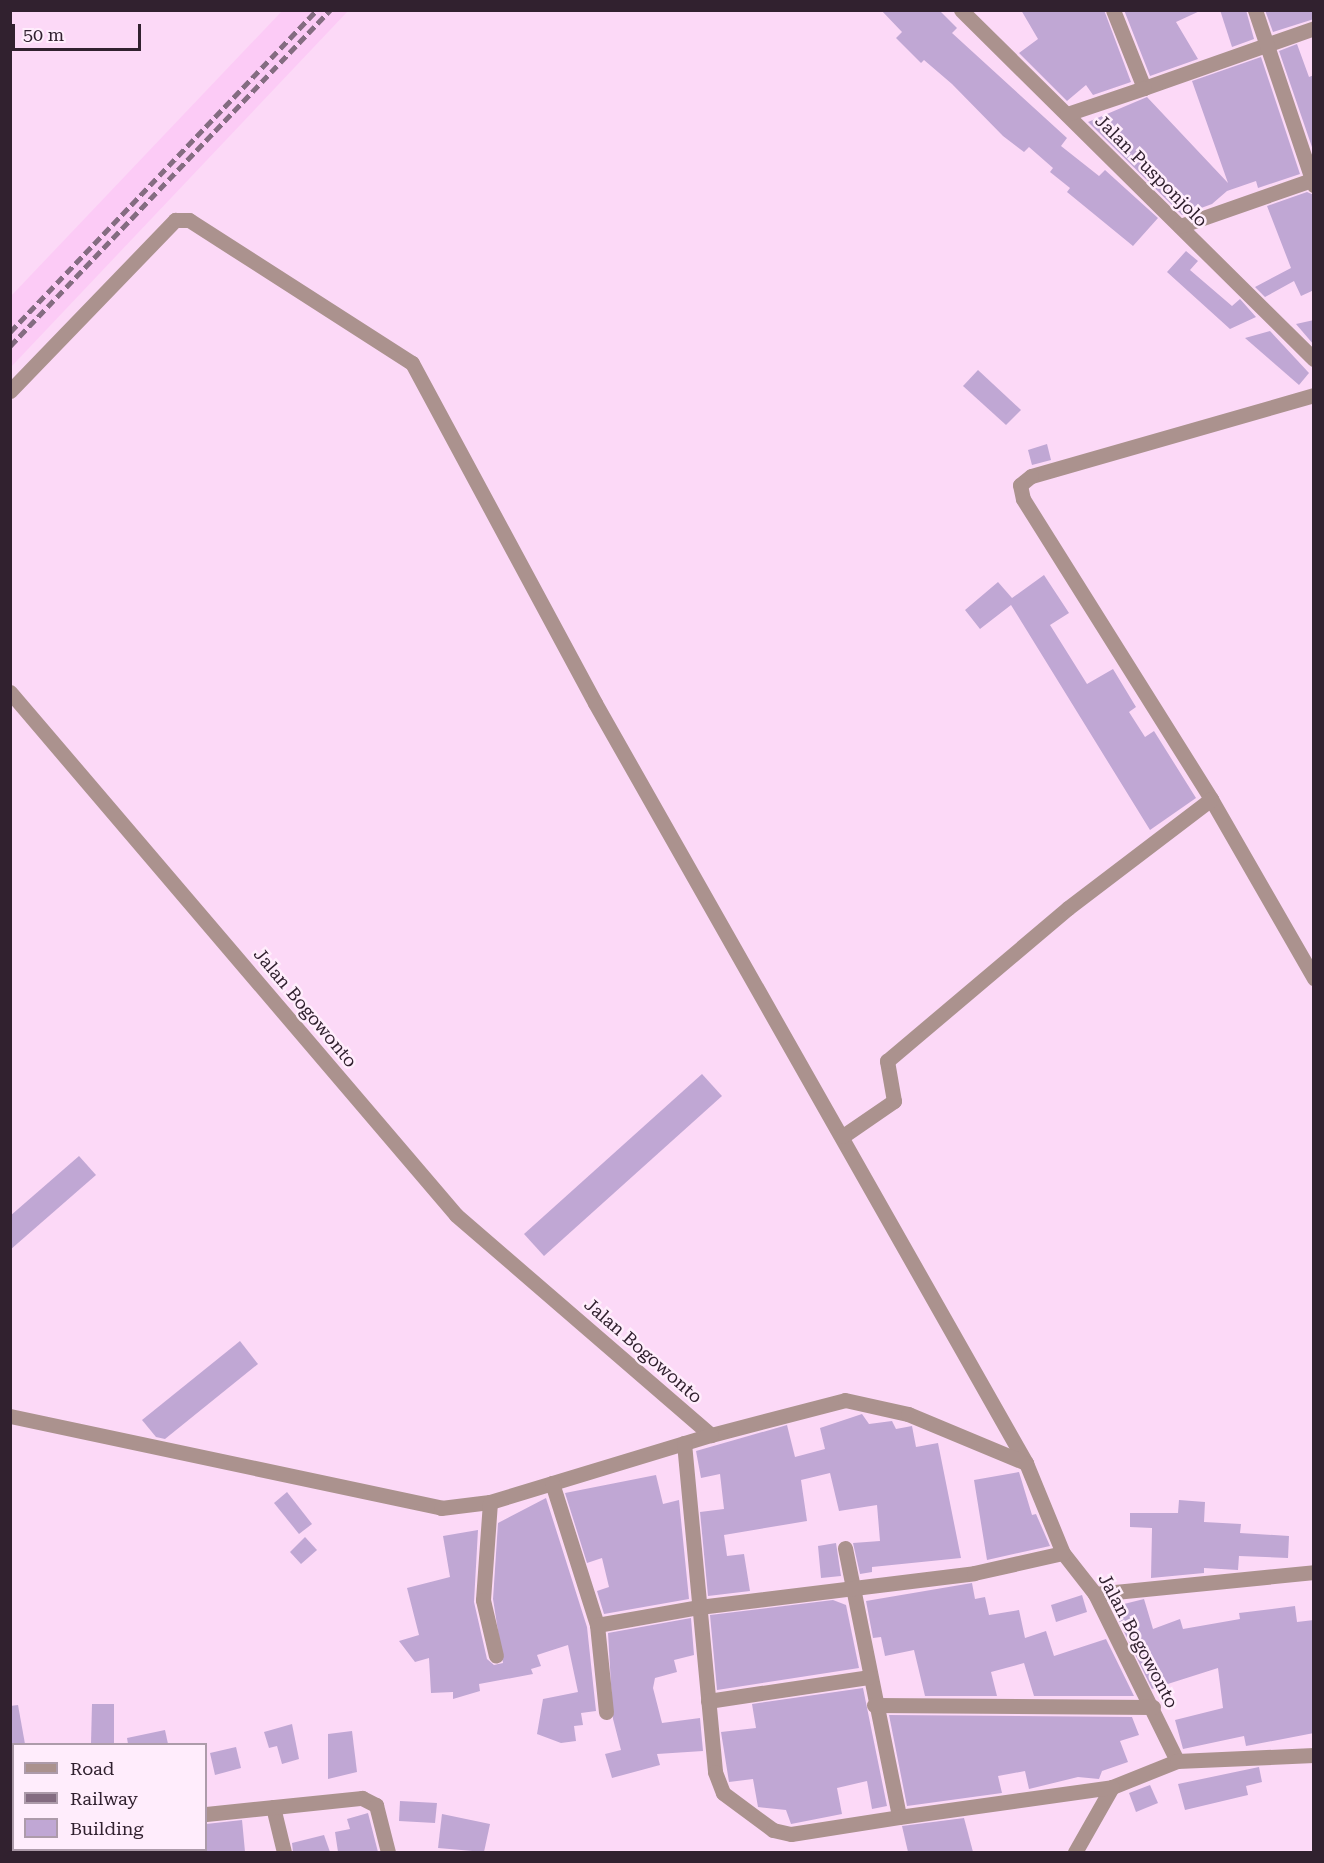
<!DOCTYPE html>
<style>
body{margin:0}
#map{position:relative;width:1324px;height:1863px;overflow:hidden;background:#fcd9f7;font-family:"Roboto Serif",serif}
div>[style]{position:absolute}
.built>*{inset:0;background:#fccbf6}
.building>*{inset:0;background:#c0a7d4}
.minor>*{height:15px;margin:-7.5px;padding:0 7.5px;transform-origin:7.5px;border-radius:7.5px;background:#ab928e}
.rail>*{height:4.5px;margin-top:-2.25px;transform-origin:0;background:repeating-linear-gradient(90deg,#846c81 0 9px,transparent 0 13.5px)}
span{translate:-50% -50%;white-space:nowrap;text-align:center;line-height:1.15;-webkit-text-stroke:5px #ffedfc;paint-order:stroke}
.street-label{font-size:18px;color:#31212f}
.frame{position:absolute;inset:0;border:12px solid #31212f;pointer-events:none}
.legend{position:absolute;left:12px;top:1743px;width:195px;height:108px;box-sizing:border-box;background:#ffedfc;border:2px solid #ad9baa;margin:0;padding:8px 10px;list-style:none;font-size:18px;color:#31212f}
.legend li{display:flex;align-items:center;gap:12px;height:30px}
.legend b{width:30px;border:2px solid #ad9baa}
.scale{position:absolute;left:12px;top:24px;width:129px;height:27px;box-sizing:border-box;border:3px solid #31212f;border-top:0;padding-left:8px;font-size:18px;line-height:21px;white-space:nowrap;color:#31212f;-webkit-text-stroke:4px #ffedfc;paint-order:stroke}
</style>
<div id="map">
<div class="built">
<i style="clip-path:polygon(282px 11px,348px 11px,11px 367px,11px 296px)"></i>
</div>
<div class="building">
<i style="clip-path:polygon(881px 10px,939px 10px,957px 28px,952px 33px,1067px 138px,1061px 146px,1099px 176px,1105px 170px,1158px 218px,1133px 246px,1067px 192px,1070px 188px,1050px 172px,1053px 168px,1029px 147px,1024px 152px,1003px 136px,952px 84px,924px 60px,921px 63px,896px 38px,902px 32px)"></i>
<i style="clip-path:polygon(1021px 10px,1104px 10px,1131px 82px,1093px 95px,1086px 85px,1067px 101px,1019px 53px,1038px 39px)"></i>
<i style="clip-path:polygon(1124px 10px,1202px 10px,1176px 22px,1198px 59px,1150px 76px)"></i>
<i style="clip-path:polygon(1220px 10px,1246px 10px,1254px 39px,1232px 47px)"></i>
<i style="clip-path:polygon(1265px 10px,1314px 10px,1314px 19px,1273px 32px)"></i>
<i style="clip-path:polygon(1297px 44px,1309px 77px,1314px 75px,1314px 153px,1279px 51px)"></i>
<i style="clip-path:polygon(1261px 57px,1300px 174px,1258px 188px,1256px 181px,1227px 191px,1212px 204px,1182px 215px,1088px 122px,1147px 97px,1228px 183px,1192px 81px)"></i>
<i style="clip-path:polygon(1307px 192px,1314px 195px,1314px 290px,1301px 296px,1294px 281px,1265px 297px,1255px 287px,1291px 268px,1267px 206px)"></i>
<i style="clip-path:polygon(1186px 251px,1198px 261px,1190px 270px,1232px 306px,1240px 299px,1256px 317px,1230px 329px,1167px 272px)"></i>
<i style="clip-path:polygon(1314px 320px,1314px 345px,1296px 324px)"></i>
<i style="clip-path:polygon(1270px 331px,1309px 373px,1299px 385px,1245px 338px)"></i>
<i style="clip-path:polygon(978px 370px,1021px 410px,1006px 425px,963px 386px)"></i>
<i style="clip-path:polygon(1047px 444px,1051px 460px,1032px 465px,1028px 450px)"></i>
<i style="clip-path:polygon(1044px 575px,1069px 613px,1050px 625px,1087px 684px,1113px 669px,1136px 707px,1129px 712px,1145px 737px,1154px 731px,1196px 798px,1150px 830px,1011px 605px,980px 629px,965px 610px,998px 582px,1012px 598px)"></i>
<i style="clip-path:polygon(702px 1074px,722px 1096px,544px 1256px,524px 1234px)"></i>
<i style="clip-path:polygon(79px 1156px,96px 1175px,10px 1250px,10px 1216px)"></i>
<i style="clip-path:polygon(240px 1341px,258px 1364px,165px 1439px,156px 1437px,142px 1420px)"></i>
<i style="clip-path:polygon(862px 1414px,869px 1424px,892px 1421px,896px 1429px,912px 1426px,916px 1447px,938px 1443px,961px 1558px,872px 1567px,872px 1572px,860px 1574px,853px 1543px,880px 1541px,877px 1505px,839px 1511px,830px 1473px,801px 1480px,807px 1521px,724px 1535px,727px 1556px,744px 1554px,750px 1591px,708px 1596px,700px 1512px,724px 1509px,720px 1474px,701px 1478px,696px 1451px,787px 1425px,795px 1457px,825px 1449px,820px 1428px)"></i>
<i style="clip-path:polygon(1019px 1472px,1032px 1515px,1036px 1514px,1050px 1546px,987px 1560px,974px 1480px)"></i>
<i style="clip-path:polygon(656px 1475px,663px 1504px,679px 1500px,689px 1599px,604px 1614px,597px 1591px,609px 1587px,602px 1558px,587px 1563px,565px 1493px)"></i>
<i style="clip-path:polygon(287px 1492px,312px 1524px,299px 1534px,274px 1503px)"></i>
<i style="clip-path:polygon(546px 1498px,587px 1627px,596px 1711px,581px 1713px,583px 1725px,574px 1726px,576px 1741px,561px 1743px,537px 1734px,543px 1699px,578px 1692px,568px 1645px,537px 1655px,541px 1666px,531px 1669px,533px 1674px,479px 1684px,480px 1691px,453px 1699px,453px 1692px,431px 1693px,429px 1658px,415px 1662px,399px 1641px,419px 1635px,407px 1588px,450px 1577px,443px 1536px,478px 1530px,474px 1602px,487px 1659px,494px 1665px,503px 1663px,493px 1599px,498px 1523px)"></i>
<i style="clip-path:polygon(1179px 1500px,1205px 1502px,1204px 1522px,1241px 1524px,1240px 1533px,1289px 1536px,1288px 1558px,1239px 1556px,1238px 1570px,1204px 1568px,1204px 1573px,1151px 1578px,1152px 1528px,1130px 1527px,1130px 1513px,1178px 1513px)"></i>
<i style="clip-path:polygon(305px 1537px,317px 1550px,301px 1564px,290px 1552px)"></i>
<i style="clip-path:polygon(836px 1543px,841px 1576px,821px 1578px,818px 1546px)"></i>
<i style="clip-path:polygon(972px 1583px,975px 1599px,985px 1597px,989px 1615px,1019px 1610px,1025px 1638px,1046px 1631px,1054px 1656px,1106px 1639px,1134px 1696px,1034px 1696px,1024px 1663px,991px 1672px,997px 1696px,925px 1696px,914px 1650px,885px 1656px,881px 1637px,873px 1638px,866px 1601px)"></i>
<i style="clip-path:polygon(1082px 1595px,1087px 1612px,1056px 1622px,1051px 1605px)"></i>
<i style="clip-path:polygon(1144px 1599px,1153px 1629px,1180px 1619px,1183px 1629px,1240px 1619px,1239px 1613px,1295px 1606px,1297px 1622px,1314px 1620px,1314px 1733px,1246px 1746px,1244px 1736px,1183px 1749px,1175px 1720px,1223px 1708px,1218px 1668px,1152px 1689px,1112px 1607px)"></i>
<i style="clip-path:polygon(833px 1600px,846px 1605px,859px 1668px,717px 1690px,710px 1615px)"></i>
<i style="clip-path:polygon(691px 1618px,694px 1655px,674px 1660px,677px 1672px,655px 1678px,653px 1688px,662px 1723px,700px 1718px,703px 1751px,657px 1754px,660px 1765px,612px 1778px,605px 1754px,621px 1750px,613px 1719px,608px 1633px)"></i>
<i style="clip-path:polygon(863px 1688px,887px 1806px,872px 1809px,867px 1781px,837px 1788px,842px 1814px,791px 1824px,786px 1810px,758px 1807px,753px 1779px,729px 1782px,721px 1732px,756px 1728px,752px 1704px)"></i>
<i style="clip-path:polygon(92px 1704px,114px 1704px,114px 1744px,91px 1744px)"></i>
<i style="clip-path:polygon(18px 1705px,25px 1744px,10px 1744px,10px 1706px)"></i>
<i style="clip-path:polygon(889px 1715px,1132px 1717px,1139px 1735px,1120px 1741px,1128px 1762px,1102px 1771px,1099px 1779px,1078px 1777px,1029px 1789px,1025px 1771px,998px 1776px,1002px 1793px,907px 1806px)"></i>
<i style="clip-path:polygon(292px 1724px,299px 1759px,282px 1764px,277px 1746px,269px 1748px,264px 1732px)"></i>
<i style="clip-path:polygon(165px 1730px,168px 1744px,128px 1744px,127px 1738px)"></i>
<i style="clip-path:polygon(352px 1731px,357px 1772px,328px 1779px,328px 1734px)"></i>
<i style="clip-path:polygon(236px 1747px,241px 1768px,215px 1775px,210px 1753px)"></i>
<i style="clip-path:polygon(1259px 1767px,1262px 1782px,1246px 1786px,1248px 1795px,1185px 1810px,1178px 1784px)"></i>
<i style="clip-path:polygon(1150px 1785px,1158px 1803px,1136px 1812px,1129px 1793px)"></i>
<i style="clip-path:polygon(400px 1801px,437px 1803px,435px 1823px,399px 1821px)"></i>
<i style="clip-path:polygon(368px 1813px,378px 1852px,338px 1852px,335px 1832px,350px 1829px,347px 1819px)"></i>
<i style="clip-path:polygon(442px 1814px,490px 1824px,484px 1852px,438px 1848px)"></i>
<i style="clip-path:polygon(964px 1818px,973px 1852px,908px 1852px,902px 1826px)"></i>
<i style="clip-path:polygon(242px 1820px,245px 1852px,206px 1852px,206px 1824px)"></i>
<i style="clip-path:polygon(324px 1835px,330px 1852px,293px 1852px,292px 1843px)"></i>
</div>
<div class="minor">
<i style="left:961px;top:10px;width:496px;rotate:44.7deg"></i>
<i style="left:1113px;top:10px;width:84px;rotate:68.3deg"></i>
<i style="left:1144px;top:88px;width:180px;rotate:-19.4deg"></i>
<i style="left:1255px;top:10px;width:185px;rotate:71.4deg"></i>
<i style="left:1067px;top:114px;width:81px;rotate:-18.7deg"></i>
<i style="left:1180px;top:226px;width:142px;rotate:-19.3deg"></i>
<i style="left:10px;top:391px;width:238px;rotate:-46deg"></i>
<i style="left:175px;top:220px;width:14px"></i>
<i style="left:189px;top:220px;width:265px;rotate:32.7deg"></i>
<i style="left:412px;top:363px;width:386px;rotate:61.7deg"></i>
<i style="left:595px;top:703px;width:874px;rotate:60.44deg"></i>
<i style="left:1314px;top:395px;width:294px;rotate:164deg"></i>
<i style="left:1031px;top:476px;width:14px;rotate:141deg"></i>
<i style="left:1020px;top:485px;width:14px;rotate:78deg"></i>
<i style="left:1023px;top:499px;width:354px;rotate:57.9deg"></i>
<i style="left:1211px;top:799px;width:207px;rotate:60.1deg"></i>
<i style="left:10px;top:692px;width:687px;rotate:49.54deg"></i>
<i style="left:456px;top:1215px;width:337px;rotate:40.8deg"></i>
<i style="left:711px;top:1435px;width:138px;rotate:-14.6deg"></i>
<i style="left:845px;top:1400px;width:65px;rotate:12.5deg"></i>
<i style="left:908px;top:1414px;width:128px;rotate:22.6deg"></i>
<i style="left:1026px;top:1463px;width:97px;rotate:67.7deg"></i>
<i style="left:1063px;top:1553px;width:52px;rotate:52deg"></i>
<i style="left:1095px;top:1594px;width:186px;rotate:63.8deg"></i>
<i style="left:1177px;top:1761px;width:70px;rotate:158.2deg"></i>
<i style="left:1112px;top:1787px;width:75px;rotate:119.6deg"></i>
<i style="left:843px;top:1136px;width:62px;rotate:-34.5deg"></i>
<i style="left:894px;top:1101px;width:41px;rotate:-99.9deg"></i>
<i style="left:887px;top:1061px;width:237px;rotate:-40.2deg"></i>
<i style="left:1068px;top:908px;width:180px;rotate:-37.3deg"></i>
<i style="left:10px;top:1416px;width:441px;rotate:12deg"></i>
<i style="left:441px;top:1508px;width:49px;rotate:-7deg"></i>
<i style="left:490px;top:1502px;width:231px;rotate:-16.9deg"></i>
<i style="left:684px;top:1443px;width:330px;rotate:84.6deg"></i>
<i style="left:715px;top:1772px;width:22px;rotate:69deg"></i>
<i style="left:723px;top:1793px;width:62px;rotate:36.5deg"></i>
<i style="left:773px;top:1830px;width:18px;rotate:13deg"></i>
<i style="left:791px;top:1834px;width:109px;rotate:-8.9deg"></i>
<i style="left:552px;top:1483px;width:149px;rotate:72.4deg"></i>
<i style="left:490px;top:1502px;width:98px;rotate:94.1deg"></i>
<i style="left:483px;top:1600px;width:57px;rotate:76.9deg"></i>
<i style="left:845px;top:1548px;width:274px;rotate:78.6deg"></i>
<i style="left:899px;top:1817px;width:215px;rotate:-8deg"></i>
<i style="left:1095px;top:1594px;width:220px;rotate:-5.7deg"></i>
<i style="left:708px;top:1701px;width:162px;rotate:-8.5deg"></i>
<i style="left:874px;top:1705px;width:279px;rotate:0.4deg"></i>
<i style="left:606px;top:1712px;width:87px;rotate:-95.9deg"></i>
<i style="left:597px;top:1625px;width:104px;rotate:-10deg"></i>
<i style="left:699px;top:1607px;width:277px;rotate:-7deg"></i>
<i style="left:974px;top:1573px;width:91px;rotate:-12.7deg"></i>
<i style="left:1177px;top:1761px;width:137px;rotate:-2.5deg"></i>
<i style="left:273px;top:1807px;width:46px;rotate:76.3deg"></i>
<i style="left:206px;top:1814px;width:157px;rotate:-5.9deg"></i>
<i style="left:362px;top:1798px;width:16px;rotate:27deg"></i>
<i style="left:376px;top:1805px;width:49px;rotate:75.7deg"></i>
<i style="left:10px;top:1832px;width:4px;rotate:-14deg"></i>
<i style="left:160px;top:1850px;width:2px;rotate:90deg"></i>
</div>
<div class="rail">
<i style="left:10px;top:332px;width:445px;rotate:-46.4deg"></i>
<i style="left:10px;top:346px;width:464px;rotate:-46.4deg"></i>
</div>
<div class="street-label">
<span style="left:1151px;top:171px;rotate:45deg">Jalan Pusponjolo</span>
<span style="left:305px;top:1008px;rotate:50deg">Jalan Bogowonto</span>
<span style="left:643px;top:1351px;rotate:41deg">Jalan Bogowonto</span>
<span style="left:1138px;top:1641px;rotate:62deg">Jalan Bogowonto</span>
</div>
<div class="frame"></div>
<ul class="legend">
<li><b style="height:8px;background:#ab928e"></b>Road</li>
<li><b style="height:8px;background:#846c81"></b>Railway</li>
<li><b style="height:16px;background:#c0a7d4"></b>Building</li>
</ul>
<div class="scale">50 m</div>
</div>
